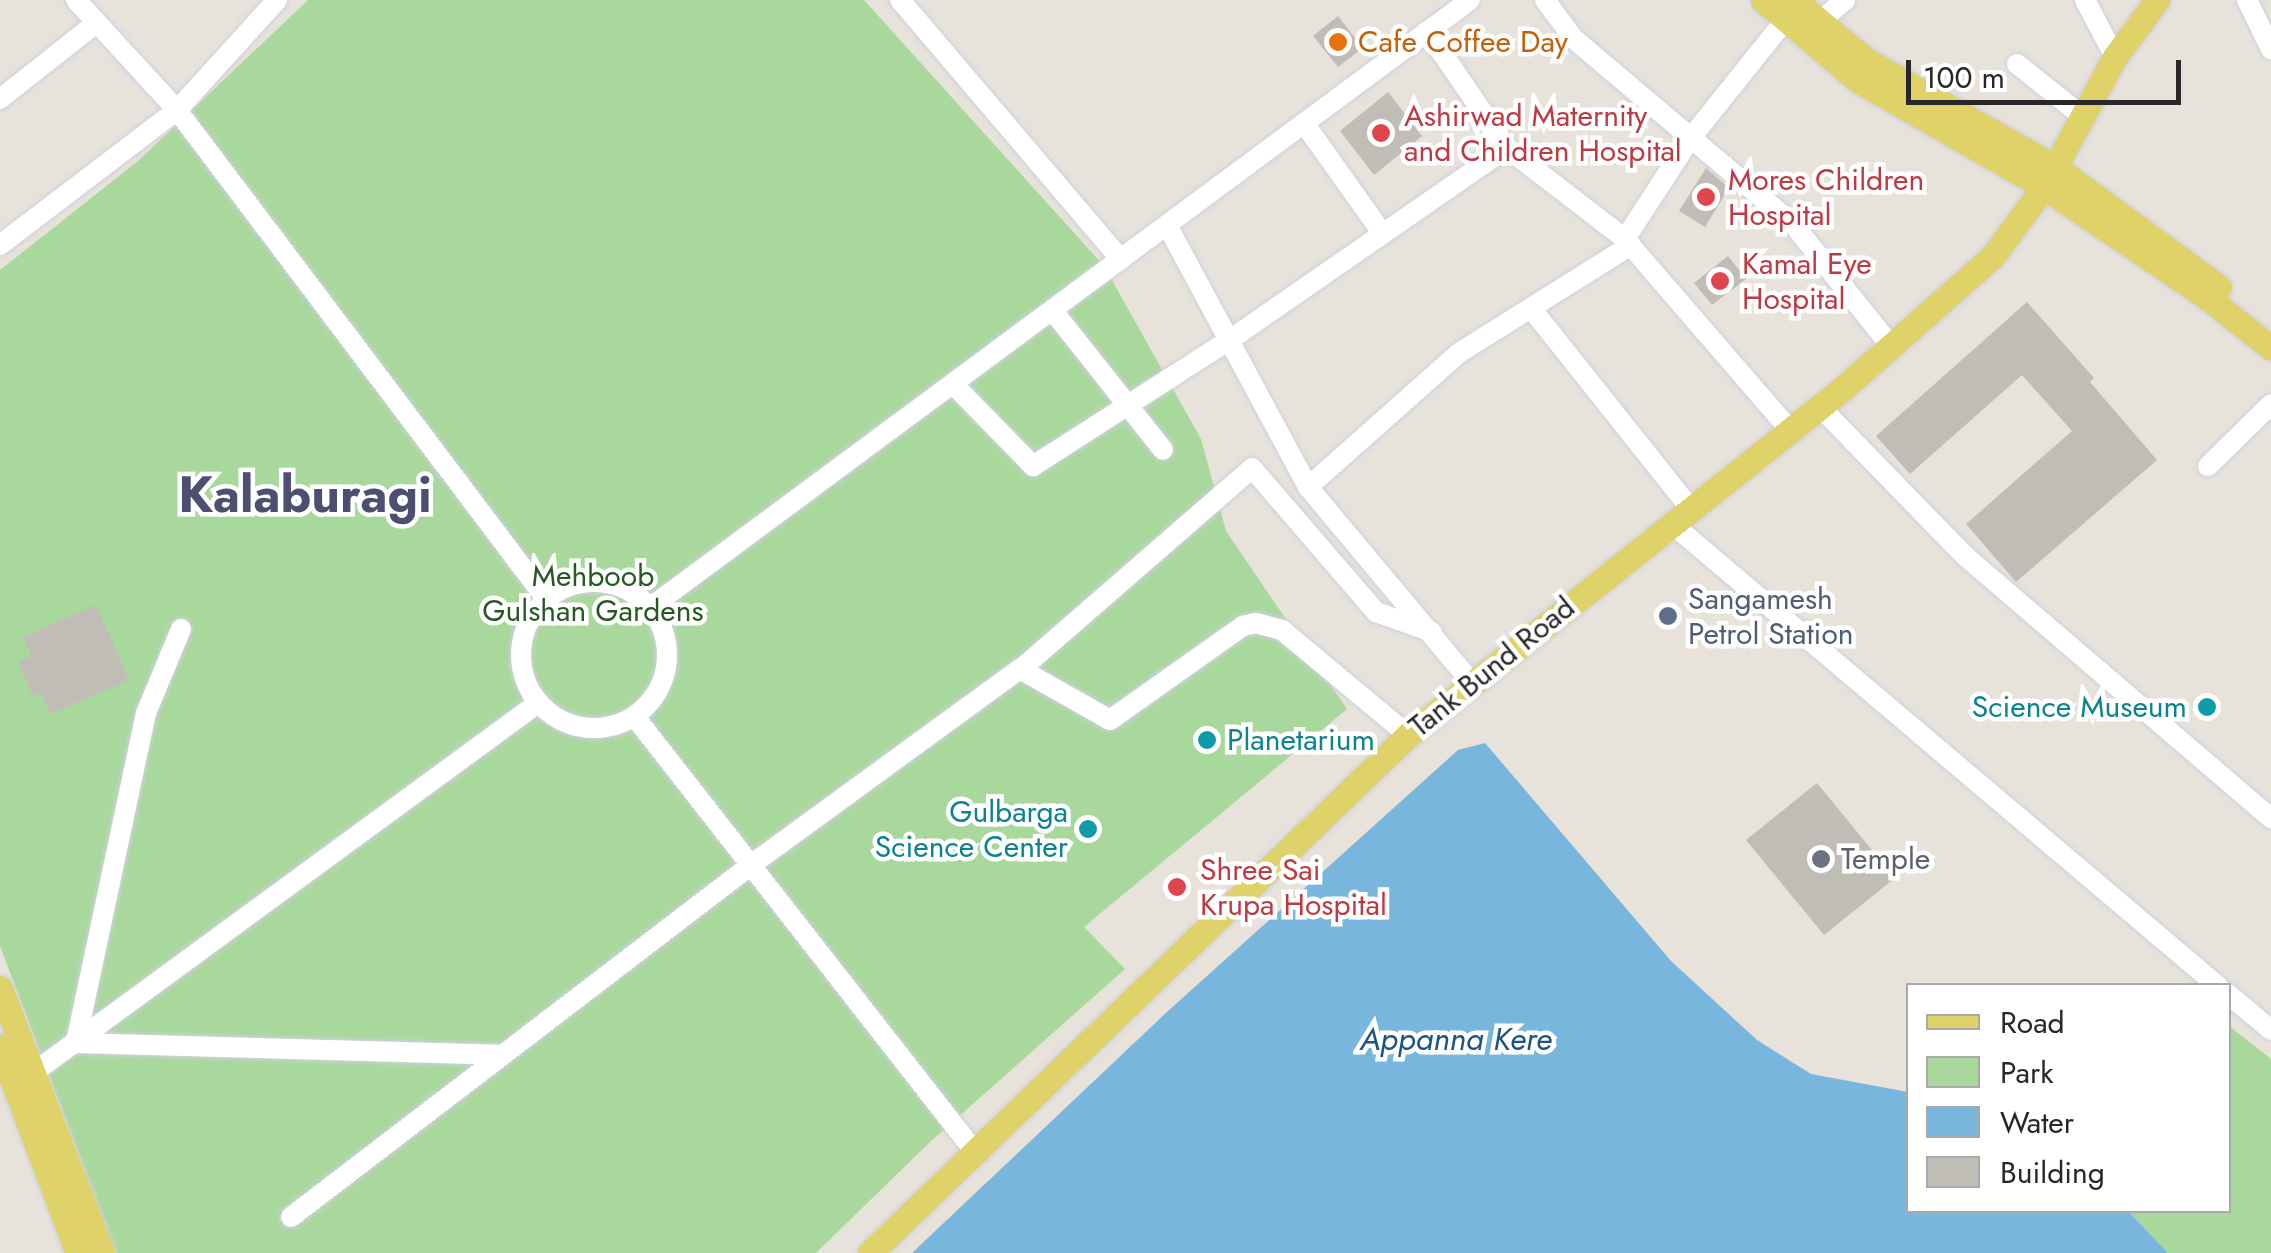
<!DOCTYPE html>
<style>
body{margin:0}
#map{position:relative;width:2271px;height:1253px;overflow:hidden;background:#e8e3da;font-family:Jost,sans-serif}
div>[style]{position:absolute}
.green>*{inset:0;background:#a9d89c}
.water>*{inset:0;background:#78b6de}
.building>*{inset:0;background:#c0bdb6}
.roads{filter:drop-shadow(0 0 2px #cfd0de) drop-shadow(0 0 2px #cfd0de)}
.minor>*{height:20px;margin:-10px;padding:0 10px;transform-origin:10px;border-radius:10px;background:#fff}
.minor>.ring{margin:-10px;padding:0;box-sizing:content-box;background:none;border:20px solid #fff;border-radius:50%}
.major>*{height:25px;margin:-12.5px;padding:0 12.5px;transform-origin:12.5px;border-radius:12.5px;background:#ded268}
.dots>*{width:28px;height:28px;translate:-50% -50%;box-sizing:border-box;border:5px solid #fff;border-radius:50%}
span{translate:-50% -50%;white-space:nowrap;text-align:center;line-height:1.15;-webkit-text-stroke:9px #fff;paint-order:stroke}
.food-label{font-size:30px;color:#c56008}
.left{translate:0 -50%;text-align:left}
.health-label{font-size:30px;color:#be3a42}
.park-label{font-size:30px;color:#265921}
.service-label{font-size:30px;color:#4e5e75}
.street-label{font-size:30px;color:#272727}
.culture-label{font-size:30px;color:#0d838f}
.right{translate:-100% -50%;text-align:right}
.worship-label{font-size:30px;color:#5b616d}
.water-label{font-size:32px;color:#1c5485;font-style:italic}
.town-label{font-size:50px;color:#4d4f71;font-weight:700}
.legend{position:absolute;left:1906px;top:983px;width:325px;height:230px;box-sizing:border-box;background:#fff;border:2px solid #a9a9a9;margin:0;padding:12px 18px;list-style:none;font-size:30px;color:#272727}
.legend li{display:flex;align-items:center;gap:20px;height:50px}
.legend b{width:50px;border:2px solid #a9a9a9}
.scale{position:absolute;left:1906px;top:60px;width:275px;height:45px;box-sizing:border-box;border:5px solid #272727;border-top:0;padding-left:12px;font-size:30px;line-height:35px;white-space:nowrap;color:#272727;-webkit-text-stroke:8px #fff;paint-order:stroke}
</style>
<div id="map">
<div class="green">
<i style="clip-path:polygon(308px 0,864px 0,1104px 266px,1201px 439px,1226px 531px,1347px 709px,1084px 927px,1125px 969px,930px 1142px,816px 1253px,116px 1253px,0 946px,0 270px,138px 161px)"></i>
<i style="clip-path:polygon(2229px 1026px,2271px 1059px,2271px 1253px,2168px 1253px,2128px 1211px,2228px 1210px)"></i>
</div>
<div class="water">
<i style="clip-path:polygon(1485px 743px,1671px 961px,1757px 1040px,1811px 1074px,1908px 1092px,1908px 1210px,2128px 1211px,2168px 1253px,912px 1253px,1168px 1011px,1458px 750px)"></i>
</div>
<div class="building">
<i style="clip-path:polygon(1338px 16px,1363px 48px,1338px 67px,1313px 36px)"></i>
<i style="clip-path:polygon(1388px 92px,1422px 136px,1374px 175px,1340px 131px)"></i>
<i style="clip-path:polygon(1706px 168px,1729px 188px,1705px 227px,1679px 211px)"></i>
<i style="clip-path:polygon(1728px 256px,1746px 279px,1712px 305px,1694px 283px)"></i>
<i style="clip-path:polygon(2027px 302px,2094px 378px,2090px 382px,2157px 460px,2016px 582px,1966px 524px,2072px 431px,2022px 375px,1910px 474px,1876px 436px)"></i>
<i style="clip-path:polygon(96px 605px,129px 680px,50px 714px,41px 693px,33px 696px,18px 662px,31px 656px,23px 637px)"></i>
<i style="clip-path:polygon(1817px 783px,1895px 878px,1824px 935px,1746px 840px)"></i>
</div>
<div class="roads">
<div class="minor">
<i style="left:76px;top:0;width:149px;rotate:47.4deg"></i>
<i style="left:177px;top:110px;width:614px;rotate:52.94deg"></i>
<i style="left:900px;top:0;width:341px;rotate:49.6deg"></i>
<i style="left:1545px;top:0;width:49px;rotate:53.4deg"></i>
<i style="left:1574px;top:39px;width:287px;rotate:40.2deg"></i>
<i style="left:1793px;top:224px;width:156px;rotate:51.2deg"></i>
<i style="left:2085px;top:0;width:64px;rotate:62.2deg"></i>
<i style="left:2247px;top:0;width:55px;rotate:63.9deg"></i>
<i style="left:1819px;top:22px;width:34px;rotate:-40deg"></i>
<i style="left:1427px;top:31px;width:142px;rotate:55.6deg"></i>
<i style="left:2017px;top:64px;width:82px;rotate:38.6deg"></i>
<i style="left:0;top:99px;width:121px;rotate:-38.3deg"></i>
<i style="left:1304px;top:123px;width:136px;rotate:54.6deg"></i>
<i style="left:1167px;top:225px;width:298px;rotate:61.7deg"></i>
<i style="left:1308px;top:487px;width:254px;rotate:50.1deg"></i>
<i style="left:1625px;top:239px;width:119px;rotate:-57deg"></i>
<i style="left:1690px;top:139px;width:154px;rotate:-51.3deg"></i>
<i style="left:0;top:245px;width:223px;rotate:-37.3deg"></i>
<i style="left:177px;top:110px;width:149px;rotate:-47.7deg"></i>
<i style="left:1531px;top:308px;width:256px;rotate:51.5deg"></i>
<i style="left:1053px;top:311px;width:177px;rotate:51.6deg"></i>
<i style="left:953px;top:384px;width:115px;rotate:45.7deg"></i>
<i style="left:1033px;top:466px;width:232px;rotate:-32.7deg"></i>
<i style="left:1228px;top:341px;width:339px;rotate:-34.7deg"></i>
<i style="left:1507px;top:148px;width:149px;rotate:37.6deg"></i>
<i style="left:1625px;top:239px;width:252px;rotate:49.2deg"></i>
<i style="left:1820px;top:407px;width:208px;rotate:45.8deg"></i>
<i style="left:1965px;top:556px;width:403px;rotate:40.6deg"></i>
<i style="left:2208px;top:466px;width:88px;rotate:-44.5deg"></i>
<i style="left:1308px;top:487px;width:202px;rotate:-41.6deg"></i>
<i style="left:1459px;top:353px;width:203px;rotate:-32.1deg"></i>
<i style="left:1671px;top:523px;width:717px;rotate:40.25deg"></i>
<i class="ring" style="left:521px;top:582px;width:126px;height:126px"></i>
<i style="left:651px;top:607px;width:1019px;rotate:-36.54deg"></i>
<i style="left:181px;top:629px;width:91px;rotate:112.6deg"></i>
<i style="left:146px;top:713px;width:337px;rotate:102deg"></i>
<i style="left:76px;top:1043px;width:425px;rotate:1.6deg"></i>
<i style="left:1021px;top:669px;width:306px;rotate:-41deg"></i>
<i style="left:1252px;top:468px;width:190px;rotate:49.3deg"></i>
<i style="left:1376px;top:612px;width:59px;rotate:19.7deg"></i>
<i style="left:635px;top:717px;width:552px;rotate:51.99deg"></i>
<i style="left:2228px;top:994px;width:56px;rotate:39.9deg"></i>
<i style="left:33px;top:1073px;width:626px;rotate:-36.23deg"></i>
<i style="left:291px;top:1217px;width:579px;rotate:-37.42deg"></i>
<i style="left:751px;top:865px;width:333px;rotate:-36.1deg"></i>
<i style="left:1020px;top:669px;width:103px;rotate:29.5deg"></i>
<i style="left:1110px;top:720px;width:163px;rotate:-35.3deg"></i>
<i style="left:1243px;top:626px;width:13px;rotate:-13deg"></i>
<i style="left:1256px;top:623px;width:27px;rotate:15deg"></i>
<i style="left:1282px;top:630px;width:164px;rotate:39.8deg"></i>
</div>
<div class="major">
<i style="left:1763px;top:0;width:126px;rotate:40.2deg"></i>
<i style="left:1859px;top:81px;width:213px;rotate:29.8deg"></i>
<i style="left:2044px;top:187px;width:198px;rotate:34.1deg"></i>
<i style="left:2208px;top:298px;width:80px;rotate:38.4deg"></i>
<i style="left:1794px;top:0;width:94px;rotate:39.8deg"></i>
<i style="left:1866px;top:60px;width:217px;rotate:29.5deg"></i>
<i style="left:2055px;top:167px;width:203px;rotate:36.2deg"></i>
<i style="left:0;top:988px;width:284px;rotate:68.9deg"></i>
<i style="left:0;top:1047px;width:220px;rotate:69.3deg"></i>
<i style="left:870px;top:1253px;width:747px;rotate:-43.91deg"></i>
<i style="left:1408px;top:735px;width:554px;rotate:-38.55deg"></i>
<i style="left:1841px;top:390px;width:201px;rotate:-41.4deg"></i>
<i style="left:1992px;top:257px;width:87px;rotate:-53.4deg"></i>
<i style="left:2044px;top:187px;width:148px;rotate:-61.4deg"></i>
<i style="left:2115px;top:57px;width:71px;rotate:-53.6deg"></i>
</div>
</div>
<div class="dots">
<i style="left:1338px;top:42px;background:#e8710a"></i>
<i style="left:1381px;top:133px;background:#e0444e"></i>
<i style="left:1706px;top:197px;background:#e0444e"></i>
<i style="left:1720px;top:281px;background:#e0444e"></i>
<i style="left:1668px;top:616px;background:#5c6f8a"></i>
<i style="left:2207px;top:707px;background:#0f9aa8"></i>
<i style="left:1207px;top:740px;background:#0f9aa8"></i>
<i style="left:1088px;top:829px;background:#0f9aa8"></i>
<i style="left:1821px;top:859px;background:#6b7280"></i>
<i style="left:1177px;top:887px;background:#e0444e"></i>
</div>
<div class="food-label">
<span class="left" style="left:1358px;top:42px">Cafe Coffee Day</span>
</div>
<div class="health-label">
<span class="left" style="left:1404px;top:133px">Ashirwad Maternity<br>and Children Hospital</span>
<span class="left" style="left:1728px;top:197px">Mores Children<br>Hospital</span>
<span class="left" style="left:1742px;top:281px">Kamal Eye<br>Hospital</span>
<span class="left" style="left:1200px;top:887px">Shree Sai<br>Krupa Hospital</span>
</div>
<div class="park-label">
<span style="left:593px;top:593px">Mehboob<br>Gulshan Gardens</span>
</div>
<div class="service-label">
<span class="left" style="left:1688px;top:616px">Sangamesh<br>Petrol Station</span>
</div>
<div class="street-label">
<span style="left:1492px;top:667px;rotate:-39deg">Tank Bund Road</span>
</div>
<div class="culture-label">
<span class="right" style="left:2187px;top:707px">Science Museum</span>
<span class="left" style="left:1227px;top:740px">Planetarium</span>
<span class="right" style="left:1068px;top:829px">Gulbarga<br>Science Center</span>
</div>
<div class="worship-label">
<span class="left" style="left:1841px;top:859px">Temple</span>
</div>
<div class="water-label">
<span style="left:1456px;top:1039px">Appanna Kere</span>
</div>
<div class="town-label">
<span style="left:305px;top:495px">Kalaburagi</span>
</div>
<ul class="legend">
<li><b style="height:12px;background:#ded268"></b>Road</li>
<li><b style="height:28px;background:#a9d89c"></b>Park</li>
<li><b style="height:28px;background:#78b6de"></b>Water</li>
<li><b style="height:28px;background:#c0bdb6"></b>Building</li>
</ul>
<div class="scale">100 m</div>
</div>
